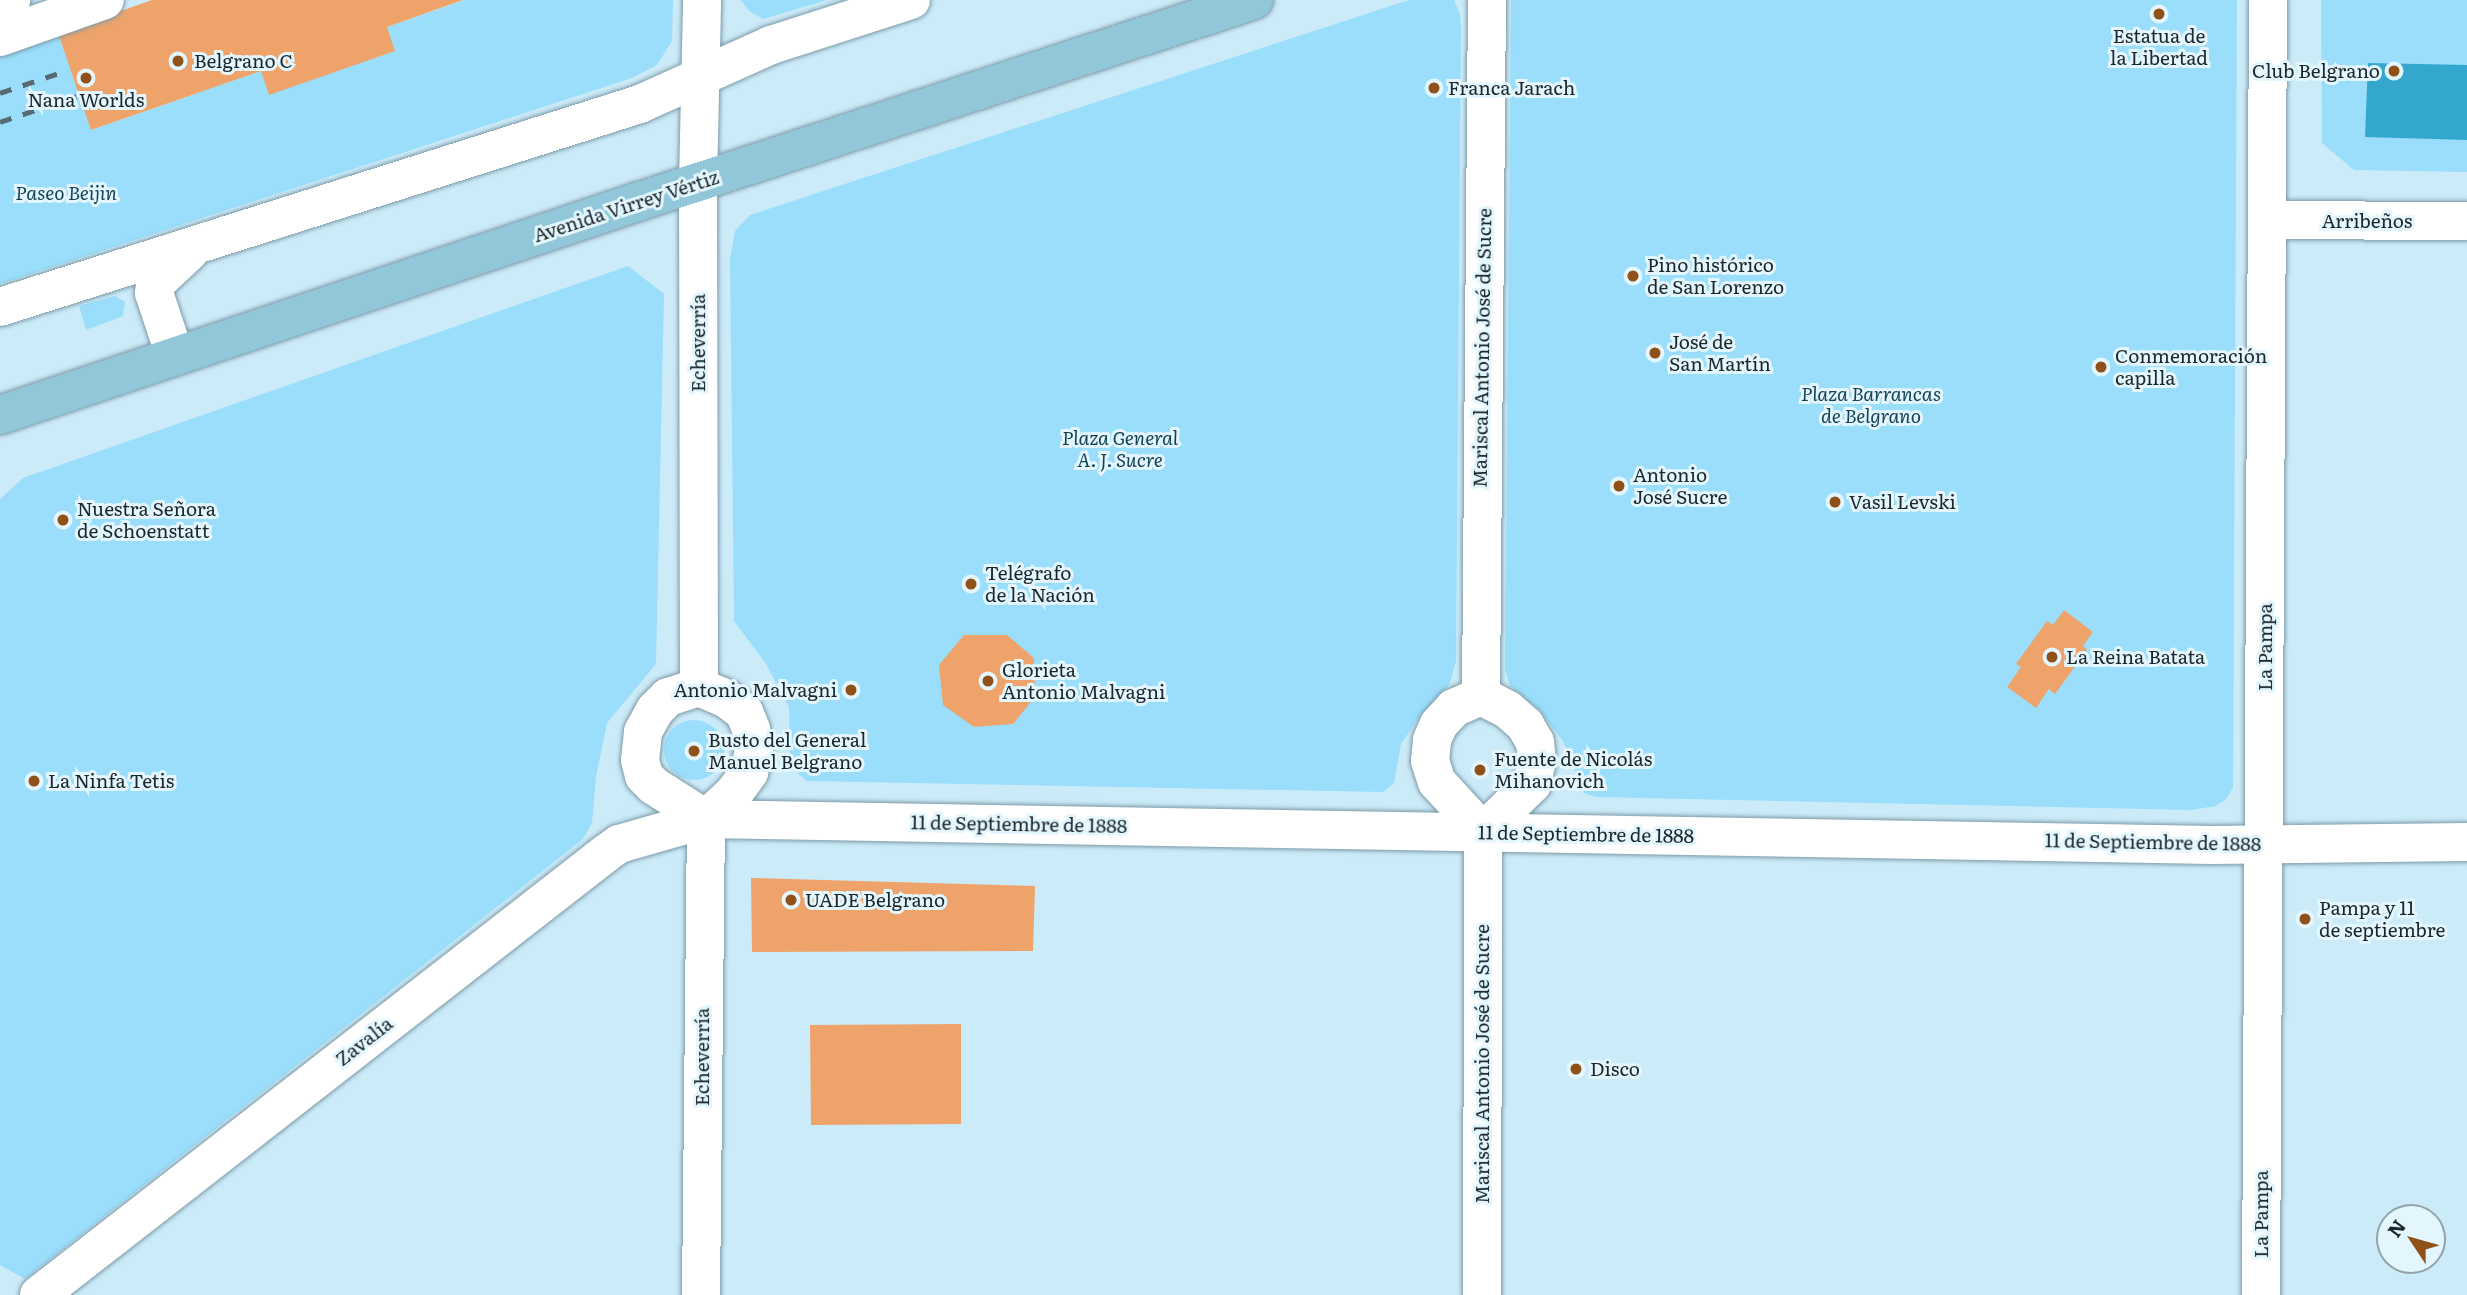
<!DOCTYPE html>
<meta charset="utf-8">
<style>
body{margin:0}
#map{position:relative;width:2467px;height:1295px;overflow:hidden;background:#ccebf9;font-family:Literata,serif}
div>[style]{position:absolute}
.green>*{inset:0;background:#9adefb}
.round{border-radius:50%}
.water>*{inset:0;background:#34a7cf}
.building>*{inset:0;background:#eea36a}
.roads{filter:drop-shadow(0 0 2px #7d9aa7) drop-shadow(0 0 2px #7d9aa7)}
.minor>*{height:38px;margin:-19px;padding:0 19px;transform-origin:19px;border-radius:19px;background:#fff}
.major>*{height:38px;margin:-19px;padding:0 19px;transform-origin:19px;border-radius:19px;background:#92c7da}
.rail>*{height:5px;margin-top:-2.5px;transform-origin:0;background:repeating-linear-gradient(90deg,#576a72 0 12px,transparent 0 24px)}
.dots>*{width:19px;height:19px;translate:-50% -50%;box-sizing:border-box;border:4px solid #e3f6fe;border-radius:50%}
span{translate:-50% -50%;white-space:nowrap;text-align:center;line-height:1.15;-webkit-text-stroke:6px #e3f6fe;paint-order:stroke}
.poi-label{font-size:19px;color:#1b272c}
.left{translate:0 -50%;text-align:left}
.right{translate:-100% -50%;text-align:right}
.park-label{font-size:19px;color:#134354;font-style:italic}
.street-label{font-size:19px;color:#1b272c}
.north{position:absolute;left:2376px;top:1204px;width:70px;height:70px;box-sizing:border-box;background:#e3f6fe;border:2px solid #93a3aa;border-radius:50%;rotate:306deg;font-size:19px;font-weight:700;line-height:28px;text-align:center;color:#1b272c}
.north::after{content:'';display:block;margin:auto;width:24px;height:32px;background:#905118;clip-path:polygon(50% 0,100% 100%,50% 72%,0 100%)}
</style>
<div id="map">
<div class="green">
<i style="clip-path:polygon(465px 0,673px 0,672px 41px,657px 65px,632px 78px,0 284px,0 37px,53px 18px,92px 130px)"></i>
<i style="clip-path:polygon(741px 0,827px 0,763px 19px,749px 11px)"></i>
<i style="clip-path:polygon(1409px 0,1454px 0,1460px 14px,1461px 26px,1456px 661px,1450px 683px,1441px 696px,1420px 716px,1401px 744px,1394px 783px,1383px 792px,806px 781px,790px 765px,789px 707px,766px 664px,734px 621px,730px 259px,735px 231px,750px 215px)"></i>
<i style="clip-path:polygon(1511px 0,2237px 0,2233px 788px,2226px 799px,2216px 806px,2190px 810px,1596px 797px,1584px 793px,1563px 741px,1539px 710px,1510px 686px,1505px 670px)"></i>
<i style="clip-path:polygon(2321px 0,2467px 0,2467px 172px,2354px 170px,2322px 143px)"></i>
<i style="clip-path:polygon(628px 266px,664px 294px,656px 664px,607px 723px,596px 777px,592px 823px,583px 839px,25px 1279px,0 1265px,0 499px,23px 478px)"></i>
<i style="clip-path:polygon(115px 296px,125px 302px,123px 316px,86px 330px,79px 306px)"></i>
<i class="round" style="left:664px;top:720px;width:60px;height:60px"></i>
</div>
<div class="water">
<i style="clip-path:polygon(2368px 63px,2467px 65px,2467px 140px,2365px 137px)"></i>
</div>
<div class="building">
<i style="clip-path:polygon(152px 0,463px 0,387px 27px,395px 51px,269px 95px,261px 71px,91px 130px,58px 33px)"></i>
<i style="clip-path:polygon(2064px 610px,2093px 632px,2083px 646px,2087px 650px,2055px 694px,2049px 689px,2036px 708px,2007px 687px,2021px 667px,2016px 664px,2047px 621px,2053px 625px)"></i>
<i style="clip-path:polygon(964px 635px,1007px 635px,1034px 658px,1035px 697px,1013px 724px,974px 727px,943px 705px,939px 665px)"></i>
<i style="clip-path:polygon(751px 878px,1035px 886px,1033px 951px,752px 952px)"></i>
<i style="clip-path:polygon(961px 1024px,961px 1124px,811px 1125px,810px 1025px)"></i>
</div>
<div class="roads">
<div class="minor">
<i style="left:0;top:4px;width:12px;rotate:-20deg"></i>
<i style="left:0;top:37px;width:111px;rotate:-19.4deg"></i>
<i style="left:2267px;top:220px;width:200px;rotate:0.3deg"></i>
<i style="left:0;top:307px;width:671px;rotate:-17.6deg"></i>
<i style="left:640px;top:104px;width:144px;rotate:-24.2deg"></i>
<i style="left:771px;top:45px;width:147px;rotate:-17.8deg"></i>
<i style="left:175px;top:356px;width:66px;rotate:-108.4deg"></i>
<i style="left:154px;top:293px;width:9px;rotate:-84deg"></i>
<i style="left:155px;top:284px;width:48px;rotate:-43.3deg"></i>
<i style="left:699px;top:687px;width:505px;rotate:-90.11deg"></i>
<i style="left:698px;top:182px;width:182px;rotate:-88.7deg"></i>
<i style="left:1481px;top:696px;width:696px;rotate:-89.51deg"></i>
<i style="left:1481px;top:696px;width:30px;rotate:156deg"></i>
<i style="left:1454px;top:708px;width:22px;rotate:133deg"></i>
<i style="left:1439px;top:724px;width:17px;rotate:114deg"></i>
<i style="left:1432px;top:740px;width:21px;rotate:95deg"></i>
<i style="left:1430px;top:761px;width:22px;rotate:72deg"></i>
<i style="left:1437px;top:782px;width:68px;rotate:47.4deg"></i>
<i style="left:1483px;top:832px;width:463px;rotate:90.1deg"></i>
<i style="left:1481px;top:696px;width:30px;rotate:27deg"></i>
<i style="left:1508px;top:710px;width:23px;rotate:41deg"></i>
<i style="left:1525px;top:725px;width:20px;rotate:60deg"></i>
<i style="left:1535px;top:742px;width:18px;rotate:84deg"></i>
<i style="left:1537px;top:760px;width:25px;rotate:102deg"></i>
<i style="left:1532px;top:784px;width:69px;rotate:135.6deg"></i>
<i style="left:39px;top:1295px;width:718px;rotate:-37.92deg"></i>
<i style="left:605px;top:854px;width:17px;rotate:-36deg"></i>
<i style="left:619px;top:844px;width:91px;rotate:-16deg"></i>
<i style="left:706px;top:819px;width:1507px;rotate:0.99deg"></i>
<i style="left:2213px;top:845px;width:254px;rotate:-0.7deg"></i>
<i style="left:701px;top:1295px;width:476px;rotate:-89.4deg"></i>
<i style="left:706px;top:819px;width:38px;rotate:-43deg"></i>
<i style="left:734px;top:793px;width:26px;rotate:-54deg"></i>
<i style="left:749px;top:772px;width:22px;rotate:-77deg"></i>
<i style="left:754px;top:751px;width:22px;rotate:-98deg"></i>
<i style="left:751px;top:729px;width:18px;rotate:-112deg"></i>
<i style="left:744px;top:712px;width:21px;rotate:-143deg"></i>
<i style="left:727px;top:699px;width:30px;rotate:-157deg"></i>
<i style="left:699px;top:687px;width:33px;rotate:162deg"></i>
<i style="left:668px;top:697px;width:18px;rotate:135deg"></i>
<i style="left:655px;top:710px;width:25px;rotate:119deg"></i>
<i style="left:643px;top:732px;width:28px;rotate:96deg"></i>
<i style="left:640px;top:760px;width:16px;rotate:76deg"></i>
<i style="left:644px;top:776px;width:14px;rotate:45deg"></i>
<i style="left:654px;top:786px;width:62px;rotate:32.4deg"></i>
<i style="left:2261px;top:1295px;width:1295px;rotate:-89.69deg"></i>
</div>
<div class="major">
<i style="left:0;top:415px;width:672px;rotate:-18.49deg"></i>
<i style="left:637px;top:202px;width:649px;rotate:-18.13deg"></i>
</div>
</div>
<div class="rail">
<i style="left:0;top:93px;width:72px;rotate:-18.7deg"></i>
<i style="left:0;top:122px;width:81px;rotate:-18.7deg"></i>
</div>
<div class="dots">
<i style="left:2159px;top:14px;background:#905118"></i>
<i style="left:178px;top:61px;background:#905118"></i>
<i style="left:2394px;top:71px;background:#905118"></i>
<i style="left:86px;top:78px;background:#905118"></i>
<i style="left:1434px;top:88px;background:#905118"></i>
<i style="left:1633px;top:276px;background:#905118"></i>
<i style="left:1655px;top:353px;background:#905118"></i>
<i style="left:2101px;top:367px;background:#905118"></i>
<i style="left:1619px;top:486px;background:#905118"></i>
<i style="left:1835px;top:502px;background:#905118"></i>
<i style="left:63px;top:520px;background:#905118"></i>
<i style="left:971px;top:584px;background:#905118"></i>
<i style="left:2052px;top:657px;background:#905118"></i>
<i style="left:988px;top:681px;background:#905118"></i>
<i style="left:851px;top:690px;background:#905118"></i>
<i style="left:694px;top:751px;background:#905118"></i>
<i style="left:1480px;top:770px;background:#905118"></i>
<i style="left:34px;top:781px;background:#905118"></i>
<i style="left:791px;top:900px;background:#905118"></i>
<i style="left:2305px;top:919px;background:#905118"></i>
<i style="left:1576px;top:1069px;background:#905118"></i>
</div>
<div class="poi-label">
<span style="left:2159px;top:47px">Estatua de<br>la Libertad</span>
<span class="left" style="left:194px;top:61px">Belgrano C</span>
<span class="right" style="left:2380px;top:71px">Club Belgrano</span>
<span class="left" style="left:1448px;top:88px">Franca Jarach</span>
<span style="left:86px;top:100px">Nana Worlds</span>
<span class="left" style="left:1647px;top:276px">Pino histórico<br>de San Lorenzo</span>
<span class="left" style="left:1669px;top:353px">José de<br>San Martín</span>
<span class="left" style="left:2115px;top:367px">Conmemoración<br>capilla</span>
<span class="left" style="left:1633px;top:486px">Antonio<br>José Sucre</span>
<span class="left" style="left:1849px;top:502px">Vasil Levski</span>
<span class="left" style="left:77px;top:520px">Nuestra Señora<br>de Schoenstatt</span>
<span class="left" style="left:985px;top:584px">Telégrafo<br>de la Nación</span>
<span class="left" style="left:2066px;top:657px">La Reina Batata</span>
<span class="left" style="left:1002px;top:681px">Glorieta<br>Antonio Malvagni</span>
<span class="right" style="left:837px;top:690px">Antonio Malvagni</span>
<span class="left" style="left:708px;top:751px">Busto del General<br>Manuel Belgrano</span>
<span class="left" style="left:1494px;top:770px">Fuente de Nicolás<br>Mihanovich</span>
<span class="left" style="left:48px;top:781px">La Ninfa Tetis</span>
<span class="left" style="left:805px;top:900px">UADE Belgrano</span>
<span class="left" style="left:2319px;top:919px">Pampa y 11<br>de septiembre</span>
<span class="left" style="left:1590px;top:1069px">Disco</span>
</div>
<div class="park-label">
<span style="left:66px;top:193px">Paseo Beijin</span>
<span style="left:1871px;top:405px">Plaza Barrancas<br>de Belgrano</span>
<span style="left:1120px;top:449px">Plaza General<br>A. J. Sucre</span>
</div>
<div class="street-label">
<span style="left:626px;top:206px;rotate:-18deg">Avenida Virrey Vértiz</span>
<span style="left:2367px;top:221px">Arribeños</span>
<span style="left:698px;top:343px;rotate:-90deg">Echeverría</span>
<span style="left:1482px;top:348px;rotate:-89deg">Mariscal Antonio José de Sucre</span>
<span style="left:2265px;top:647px;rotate:-90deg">La Pampa</span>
<span style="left:1019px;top:824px;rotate:1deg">11 de Septiembre de 1888</span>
<span style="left:1586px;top:834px;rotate:1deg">11 de Septiembre de 1888</span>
<span style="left:2153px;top:842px;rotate:1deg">11 de Septiembre de 1888</span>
<span style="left:364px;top:1041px;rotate:-38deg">Zavalía</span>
<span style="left:702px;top:1057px;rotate:-90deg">Echeverría</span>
<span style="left:1482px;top:1064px;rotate:-90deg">Mariscal Antonio José de Sucre</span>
<span style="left:2261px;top:1214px;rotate:-90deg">La Pampa</span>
</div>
<div class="north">N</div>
</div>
